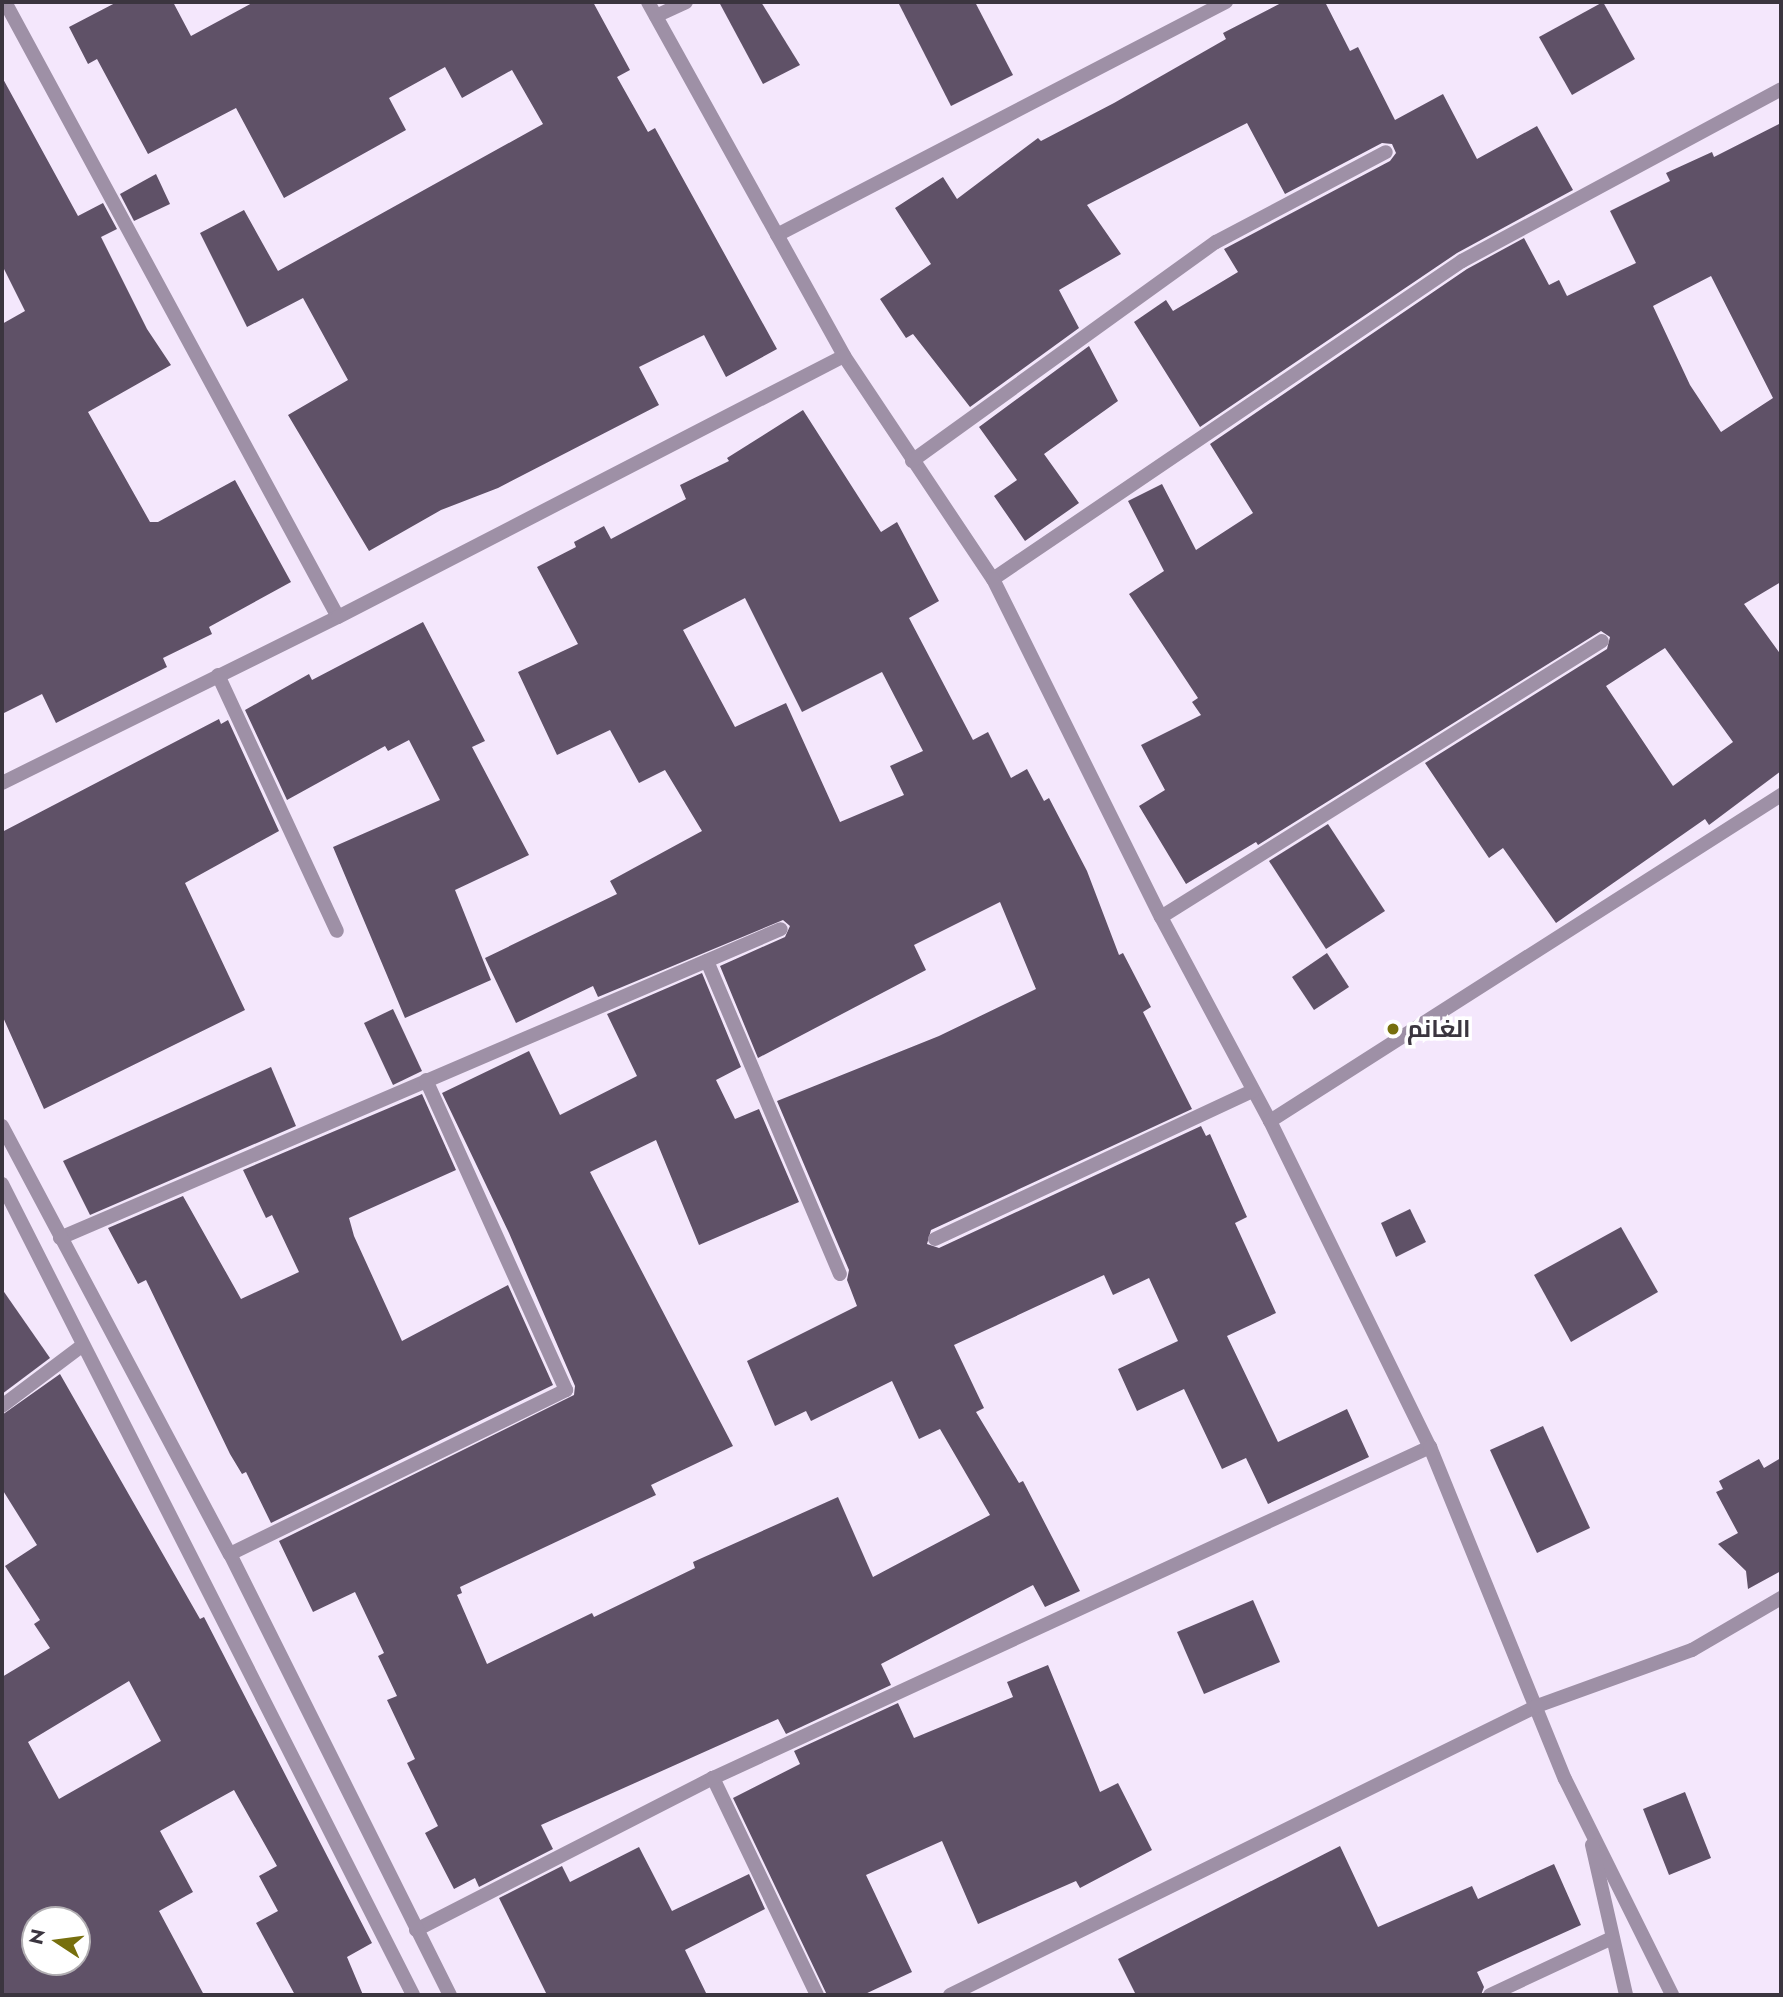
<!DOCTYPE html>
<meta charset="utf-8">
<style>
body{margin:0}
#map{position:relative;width:1783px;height:1997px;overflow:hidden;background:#f4e7fc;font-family:Jost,Cairo,sans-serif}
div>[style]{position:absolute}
.building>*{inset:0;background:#5f5167}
.service>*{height:14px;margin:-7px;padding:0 7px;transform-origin:7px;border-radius:7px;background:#9e90a6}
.minor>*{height:14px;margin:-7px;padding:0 7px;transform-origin:7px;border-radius:7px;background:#9e90a6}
.tertiary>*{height:14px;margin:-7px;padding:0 7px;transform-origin:7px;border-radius:7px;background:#9e90a6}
.dots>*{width:19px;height:19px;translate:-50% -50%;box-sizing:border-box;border:4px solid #fff;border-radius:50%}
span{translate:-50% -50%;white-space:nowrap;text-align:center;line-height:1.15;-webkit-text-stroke:7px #fff;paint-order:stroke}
.poi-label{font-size:24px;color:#3b353f;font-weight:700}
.left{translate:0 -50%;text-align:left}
.frame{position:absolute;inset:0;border:4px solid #3b353f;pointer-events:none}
.north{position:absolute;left:21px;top:1906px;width:70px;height:70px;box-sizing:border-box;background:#fff;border:2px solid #b1aeb2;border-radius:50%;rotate:283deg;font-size:19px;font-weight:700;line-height:28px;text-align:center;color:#3b353f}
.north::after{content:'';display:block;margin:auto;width:24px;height:32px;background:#776f0d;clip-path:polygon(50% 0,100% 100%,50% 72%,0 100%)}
</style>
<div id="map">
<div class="building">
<i style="clip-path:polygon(117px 2px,173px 2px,191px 36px,254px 2px,593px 2px,630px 70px,617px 77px,648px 132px,655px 128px,777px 349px,726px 377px,704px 335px,639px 367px,659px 405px,498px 488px,441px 510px,369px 551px,288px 415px,348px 380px,303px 298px,247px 327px,200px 233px,244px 210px,278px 271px,543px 124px,512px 70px,462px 98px,445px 67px,389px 98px,406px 130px,284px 198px,236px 108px,148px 154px,97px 59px,88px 64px,69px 27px)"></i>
<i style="clip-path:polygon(719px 2px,761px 2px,800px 65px,763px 84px)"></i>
<i style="clip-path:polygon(898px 2px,975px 2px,1013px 75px,951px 106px)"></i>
<i style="clip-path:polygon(1283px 2px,1325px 2px,1350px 51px,1358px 47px,1395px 120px,1443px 94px,1477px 159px,1537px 126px,1573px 190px,1457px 253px,1200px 427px,1134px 322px,1166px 300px,1173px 311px,1238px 272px,1224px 249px,1390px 161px,1396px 153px,1392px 144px,1382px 143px,1285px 194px,1247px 123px,1087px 205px,1121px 254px,1059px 290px,1079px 328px,970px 407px,913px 334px,906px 338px,880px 299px,931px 264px,895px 208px,943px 177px,957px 199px,1038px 138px,1041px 141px,1114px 103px,1226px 39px,1223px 33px)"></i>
<i style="clip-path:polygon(1603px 2px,1635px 59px,1572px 95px,1539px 37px)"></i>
<i style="clip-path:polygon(2px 77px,78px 216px,103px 203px,117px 229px,101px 237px,147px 329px,171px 365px,88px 412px,150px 522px,158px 522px,235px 480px,291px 582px,209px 627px,212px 634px,163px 658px,167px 667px,56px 723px,42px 694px,2px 714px,2px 324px,25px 311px,2px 265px)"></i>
<i style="clip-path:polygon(evenodd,1781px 123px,1781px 582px,1744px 604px,1781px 655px,1781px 771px,1709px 825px,1705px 819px,1556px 923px,1503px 848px,1489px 858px,1425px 763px,1607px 649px,1610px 637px,1601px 631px,1258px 845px,1256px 842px,1186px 884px,1139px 806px,1165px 790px,1141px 745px,1201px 715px,1192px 702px,1198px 698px,1129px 594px,1164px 571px,1128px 501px,1162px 484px,1196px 550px,1253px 513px,1210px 444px,1467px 269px,1524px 238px,1549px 285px,1559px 280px,1567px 296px,1636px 263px,1610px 211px,1670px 181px,1666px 173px,1712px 152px,1714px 157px,1781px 123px,1711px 276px,1773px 398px,1721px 432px,1690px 385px,1653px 306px,1711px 276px,1781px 123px,1665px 648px,1733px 742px,1673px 786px,1606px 686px,1665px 648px)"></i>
<i style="clip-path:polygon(156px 174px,170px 204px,134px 221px,120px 194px)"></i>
<i style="clip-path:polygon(1089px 346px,1118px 401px,1044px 454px,1079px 503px,1025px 541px,994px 496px,1017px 480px,979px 427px)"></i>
<i style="clip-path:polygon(evenodd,803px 410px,881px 532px,897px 522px,939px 601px,909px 618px,973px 740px,988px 732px,1011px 778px,1027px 769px,1044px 801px,1049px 798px,1087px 871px,1119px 955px,1123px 953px,1151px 1007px,1143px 1012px,1192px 1109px,931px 1230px,927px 1244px,939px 1248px,1201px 1126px,1206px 1136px,1210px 1134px,1247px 1217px,1235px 1223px,1276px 1313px,1227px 1336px,1278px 1442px,1347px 1409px,1369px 1457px,1268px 1504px,1246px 1458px,1222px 1469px,1184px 1389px,1137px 1411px,1118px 1369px,1178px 1341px,1149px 1278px,1113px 1295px,1104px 1275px,954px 1345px,984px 1408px,976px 1412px,1019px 1483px,1023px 1481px,1080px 1591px,1045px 1607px,1033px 1585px,881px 1664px,891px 1685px,786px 1734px,778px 1719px,541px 1825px,553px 1849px,479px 1887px,475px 1878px,454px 1889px,425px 1833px,438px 1826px,407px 1763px,415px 1759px,387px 1700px,397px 1696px,378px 1656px,384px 1653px,355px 1592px,313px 1612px,279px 1541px,574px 1395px,575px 1386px,509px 1233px,442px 1093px,529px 1051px,560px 1115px,637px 1076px,607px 1014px,702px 973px,741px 1067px,716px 1080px,735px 1119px,759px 1109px,799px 1202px,699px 1245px,656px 1140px,590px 1172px,733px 1446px,651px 1485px,656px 1495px,460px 1587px,462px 1593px,457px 1595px,487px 1664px,592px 1613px,594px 1617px,695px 1568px,693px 1562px,838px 1497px,873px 1577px,990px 1515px,940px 1429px,919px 1439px,892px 1381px,811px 1421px,806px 1411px,775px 1426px,747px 1361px,857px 1306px,847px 1280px,849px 1270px,777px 1101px,939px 1036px,1036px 989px,1000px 902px,914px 945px,926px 970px,758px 1058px,720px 966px,785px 937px,790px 926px,783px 920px,598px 997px,593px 986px,516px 1023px,485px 958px,617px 894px,610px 881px,702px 831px,665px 770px,639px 783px,610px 730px,557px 755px,518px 672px,578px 644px,537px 567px,576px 547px,574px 542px,604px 526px,611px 539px,686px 499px,680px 485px,729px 461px,727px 458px,803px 410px,745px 598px,802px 712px,882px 672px,923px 751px,890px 766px,904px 795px,840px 822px,786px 703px,735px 727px,683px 630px,745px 598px)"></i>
<i style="clip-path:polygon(423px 622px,485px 741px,472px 747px,529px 855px,455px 890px,491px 980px,405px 1018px,333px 847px,440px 800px,409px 740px,388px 751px,385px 746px,287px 800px,245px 710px,309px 674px,312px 680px)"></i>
<i style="clip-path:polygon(219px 719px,221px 724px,228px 720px,279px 831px,185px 883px,245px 1010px,44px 1109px,2px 1015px,2px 832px)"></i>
<i style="clip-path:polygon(1328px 824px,1385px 911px,1326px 949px,1269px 861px)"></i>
<i style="clip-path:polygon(1327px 953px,1349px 987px,1314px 1010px,1292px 977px)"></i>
<i style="clip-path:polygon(393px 1009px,422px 1071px,393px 1085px,364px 1023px)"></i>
<i style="clip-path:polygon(271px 1067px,296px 1126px,90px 1215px,63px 1161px)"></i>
<i style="clip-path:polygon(422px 1094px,456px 1170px,349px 1218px,354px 1236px,402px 1341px,508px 1285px,553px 1385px,271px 1523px,246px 1472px,242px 1474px,230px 1454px,146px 1280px,138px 1284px,108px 1228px,183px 1196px,241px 1299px,299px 1272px,272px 1215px,266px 1218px,243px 1170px)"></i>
<i style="clip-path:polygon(1410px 1209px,1426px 1242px,1396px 1257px,1381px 1223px)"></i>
<i style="clip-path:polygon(1621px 1227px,1658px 1292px,1571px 1342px,1534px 1275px)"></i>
<i style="clip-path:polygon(2px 1289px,50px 1358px,2px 1394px)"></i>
<i style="clip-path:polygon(evenodd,60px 1374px,200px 1619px,204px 1617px,372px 1943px,347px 1957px,363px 1995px,295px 1995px,256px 1923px,278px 1911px,259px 1876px,277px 1866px,234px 1790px,160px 1831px,193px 1892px,159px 1911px,204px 1995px,2px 1995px,2px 1677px,50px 1648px,34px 1624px,40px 1620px,5px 1566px,37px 1545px,2px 1489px,2px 1415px,60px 1374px,129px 1681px,161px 1741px,59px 1799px,28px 1742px,129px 1681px,60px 1374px,35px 1920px,77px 1920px,77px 1962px,35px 1962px,35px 1920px)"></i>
<i style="clip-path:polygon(1543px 1426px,1590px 1528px,1537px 1553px,1490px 1450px)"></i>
<i style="clip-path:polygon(1781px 1458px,1781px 1571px,1748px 1589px,1746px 1571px,1718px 1544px,1738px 1533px,1716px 1492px,1723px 1489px,1719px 1481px,1759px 1459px,1764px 1468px)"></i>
<i style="clip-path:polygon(1253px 1600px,1280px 1662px,1204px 1694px,1177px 1632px)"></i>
<i style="clip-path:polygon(1048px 1665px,1100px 1792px,1118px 1783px,1152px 1850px,1080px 1888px,1076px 1881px,978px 1924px,942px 1841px,866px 1875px,912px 1972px,863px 1995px,827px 1995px,733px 1798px,800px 1764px,794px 1751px,898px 1703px,914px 1738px,1013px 1697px,1007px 1682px)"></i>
<i style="clip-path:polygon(1685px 1792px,1711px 1858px,1669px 1875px,1643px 1809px)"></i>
<i style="clip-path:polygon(1340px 1846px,1378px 1927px,1472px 1886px,1478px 1899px,1554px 1864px,1581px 1925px,1477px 1972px,1484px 1987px,1481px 1995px,1136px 1995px,1118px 1959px)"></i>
<i style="clip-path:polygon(639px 1847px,672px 1911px,749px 1874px,765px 1909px,685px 1950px,707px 1995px,547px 1995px,499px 1898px,562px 1866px,570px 1882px)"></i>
</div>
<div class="service">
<i style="left:777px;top:235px;width:506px;rotate:-27.43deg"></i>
<i style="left:993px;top:579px;width:567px;rotate:-34.14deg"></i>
<i style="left:1462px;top:261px;width:362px;rotate:-28.3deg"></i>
<i style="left:707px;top:961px;width:340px;rotate:67deg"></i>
<i style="left:416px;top:1930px;width:334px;rotate:-27.1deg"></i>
<i style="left:817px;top:1995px;width:241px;rotate:-115.6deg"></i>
<i style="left:713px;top:1778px;width:790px;rotate:-24.78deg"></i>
<i style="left:1490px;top:1995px;width:135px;rotate:-25deg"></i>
</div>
<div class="minor">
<i style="left:5px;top:2px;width:699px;rotate:61.57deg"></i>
<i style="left:648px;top:2px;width:405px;rotate:61deg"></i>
<i style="left:844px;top:356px;width:268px;rotate:56.3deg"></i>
<i style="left:993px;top:579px;width:377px;rotate:63.6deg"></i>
<i style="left:1161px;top:917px;width:231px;rotate:61.9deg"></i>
<i style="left:1270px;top:1121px;width:363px;rotate:63.9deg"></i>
<i style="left:1430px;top:1447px;width:358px;rotate:67.9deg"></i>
<i style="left:1565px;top:1779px;width:241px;rotate:63.6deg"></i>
<i style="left:656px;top:16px;width:33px;rotate:-25deg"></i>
<i style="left:912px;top:461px;width:375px;rotate:-35.8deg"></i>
<i style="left:1216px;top:242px;width:192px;rotate:-27.9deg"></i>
<i style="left:218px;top:675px;width:282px;rotate:65.1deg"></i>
<i style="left:2px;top:783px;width:375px;rotate:-26.3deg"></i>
<i style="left:338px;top:617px;width:569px;rotate:-27.29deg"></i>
<i style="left:1161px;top:917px;width:520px;rotate:-32.04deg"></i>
<i style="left:1270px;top:1121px;width:606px;rotate:-32.54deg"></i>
<i style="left:60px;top:1238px;width:784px;rotate:-23.2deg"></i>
<i style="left:935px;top:1239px;width:351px;rotate:-25deg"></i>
<i style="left:2px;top:1406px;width:101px;rotate:-37deg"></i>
<i style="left:230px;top:1554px;width:374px;rotate:-26deg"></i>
<i style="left:566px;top:1390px;width:340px;rotate:-114.3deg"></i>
<i style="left:1592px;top:1845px;width:154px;rotate:77.2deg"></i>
<i style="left:950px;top:1995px;width:654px;rotate:-26.21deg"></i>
<i style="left:1537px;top:1706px;width:165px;rotate:-19.9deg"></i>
<i style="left:1692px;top:1650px;width:103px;rotate:-30.3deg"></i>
</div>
<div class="tertiary">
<i style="left:2px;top:1126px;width:485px;rotate:62deg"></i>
<i style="left:230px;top:1554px;width:493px;rotate:63.5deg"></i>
<i style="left:2px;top:1184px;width:909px;rotate:63.12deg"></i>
</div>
<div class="dots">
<i style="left:1393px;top:1029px;background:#776f0d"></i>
</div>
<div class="poi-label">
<span class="left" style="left:1407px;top:1029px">الغانم</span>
</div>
<div class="frame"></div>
<div class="north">N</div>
</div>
